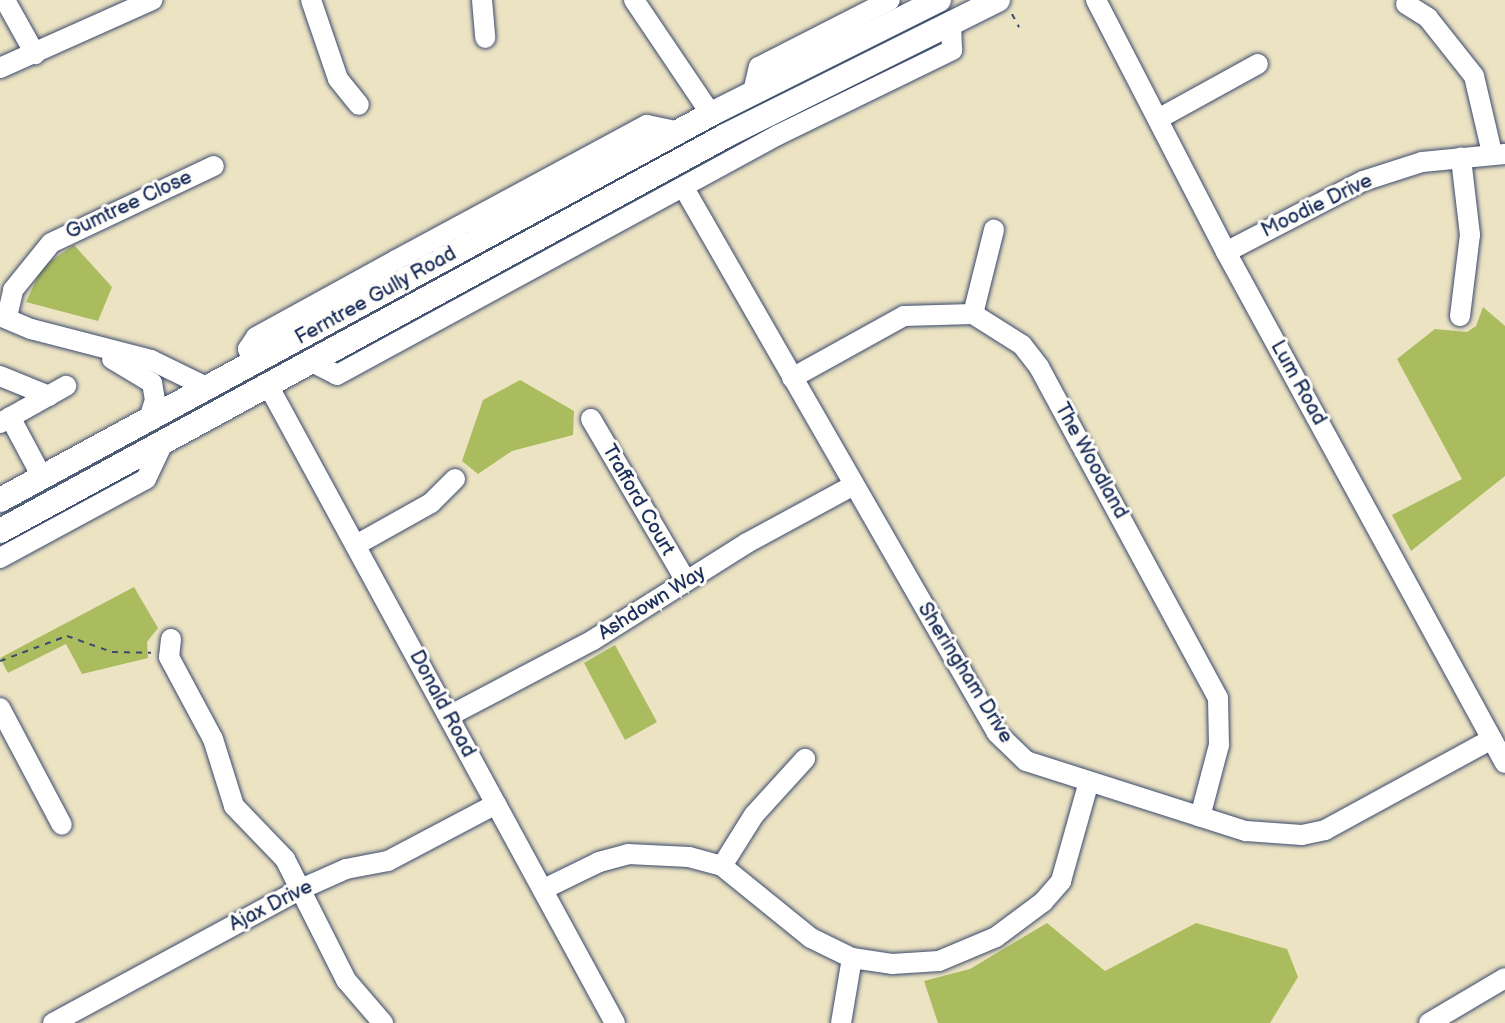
<!DOCTYPE html>
<style>
body{margin:0}
#map{position:relative;width:1505px;height:1023px;overflow:hidden;background:#ece3c3;font-family:"Balsamiq Sans",sans-serif}
div>[style]{position:absolute}
.green>*{inset:0;background:#abbc5f}
.path>*{height:2px;margin-top:-1px;transform-origin:0;background:repeating-linear-gradient(90deg,#3a4a6d 0 6px,transparent 0 12px)}
.roads{filter:drop-shadow(0 0 2px #3a4a6d) drop-shadow(0 0 2px #3a4a6d)}
.minor>*{height:20px;margin:-10px;padding:0 10px;transform-origin:10px;border-radius:10px;background:#fff}
.major>*{height:24px;margin:-12px;padding:0 12px;transform-origin:12px;border-radius:12px;background:#fff}
span{translate:-50% -50%;white-space:nowrap;text-align:center;line-height:1.15;-webkit-text-stroke:6px #fdfcf7;paint-order:stroke}
.street-label{font-size:20px;color:#1b2f5e}
</style>
<div id="map">
<div class="green">
<i style="clip-path:polygon(74px 245px,112px 287px,98px 321px,26px 302px,42px 267px)"></i>
<i style="clip-path:polygon(1483px 307px,1505px 326px,1505px 476px,1411px 551px,1392px 515px,1462px 479px,1397px 359px,1435px 329px,1467px 332px,1476px 326px)"></i>
<i style="clip-path:polygon(520px 380px,574px 411px,573px 435px,512px 451px,478px 474px,462px 461px,483px 400px)"></i>
<i style="clip-path:polygon(134px 587px,158px 628px,147px 642px,148px 658px,82px 674px,66px 644px,8px 673px,0 658px)"></i>
<i style="clip-path:polygon(615px 645px,657px 722px,625px 740px,584px 663px)"></i>
<i style="clip-path:polygon(1047px 923px,1105px 971px,1196px 923px,1287px 949px,1298px 977px,1270px 1023px,938px 1023px,924px 981px,970px 969px)"></i>
</div>
<div class="path">
<i style="left:1012px;top:14px;width:15px;rotate:62deg"></i>
<i style="left:0;top:661px;width:72px;rotate:-20.5deg"></i>
<i style="left:67px;top:636px;width:48px;rotate:19.6deg"></i>
<i style="left:112px;top:652px;width:39px;rotate:1deg"></i>
</div>
<div class="roads">
<div class="minor">
<i style="left:5px;top:0;width:62px;rotate:60.9deg"></i>
<i style="left:311px;top:0;width:83px;rotate:71.1deg"></i>
<i style="left:338px;top:79px;width:33px;rotate:51deg"></i>
<i style="left:482px;top:0;width:38px;rotate:85deg"></i>
<i style="left:634px;top:0;width:138px;rotate:56deg"></i>
<i style="left:1096px;top:0;width:284px;rotate:62.7deg"></i>
<i style="left:1226px;top:252px;width:582px;rotate:61.37deg"></i>
<i style="left:1406px;top:4px;width:26px;rotate:32deg"></i>
<i style="left:1428px;top:18px;width:74px;rotate:51.6deg"></i>
<i style="left:1474px;top:76px;width:79px;rotate:76.8deg"></i>
<i style="left:0;top:68px;width:167px;rotate:-24.1deg"></i>
<i style="left:753px;top:92px;width:26px;rotate:-77deg"></i>
<i style="left:759px;top:67px;width:147px;rotate:-27.1deg"></i>
<i style="left:1158px;top:119px;width:114px;rotate:-28.8deg"></i>
<i style="left:684px;top:188px;width:628px;rotate:60.13deg"></i>
<i style="left:997px;top:733px;width:40px;rotate:44deg"></i>
<i style="left:1026px;top:761px;width:231px;rotate:17.7deg"></i>
<i style="left:1246px;top:831px;width:56px;rotate:4.1deg"></i>
<i style="left:1302px;top:835px;width:24px;rotate:-12deg"></i>
<i style="left:1325px;top:830px;width:190px;rotate:-28.6deg"></i>
<i style="left:1226px;top:252px;width:154px;rotate:-27.4deg"></i>
<i style="left:1363px;top:181px;width:62px;rotate:-17.9deg"></i>
<i style="left:1422px;top:162px;width:83px;rotate:-5.5deg"></i>
<i style="left:973px;top:314px;width:87px;rotate:-76deg"></i>
<i style="left:0;top:316px;width:34px;rotate:23deg"></i>
<i style="left:31px;top:329px;width:124px;rotate:14.5deg"></i>
<i style="left:151px;top:360px;width:61px;rotate:26.1deg"></i>
<i style="left:1460px;top:316px;width:82px;rotate:-83deg"></i>
<i style="left:1470px;top:235px;width:78px;rotate:-96.7deg"></i>
<i style="left:7px;top:317px;width:28px;rotate:-77deg"></i>
<i style="left:13px;top:290px;width:60px;rotate:-51deg"></i>
<i style="left:51px;top:243px;width:180px;rotate:-25.3deg"></i>
<i style="left:112px;top:359px;width:47px;rotate:31deg"></i>
<i style="left:152px;top:383px;width:17px;rotate:80deg"></i>
<i style="left:155px;top:400px;width:20px;rotate:108deg"></i>
<i style="left:310px;top:361px;width:30px;rotate:27deg"></i>
<i style="left:337px;top:375px;width:502px;rotate:-28.56deg"></i>
<i style="left:778px;top:135px;width:194px;rotate:-26deg"></i>
<i style="left:952px;top:50px;width:27px;rotate:-92deg"></i>
<i style="left:255px;top:362px;width:15px;rotate:-118deg"></i>
<i style="left:248px;top:349px;width:14px;rotate:-56deg"></i>
<i style="left:256px;top:337px;width:160px;rotate:-28.8deg"></i>
<i style="left:396px;top:260px;width:285px;rotate:-28.3deg"></i>
<i style="left:647px;top:125px;width:33px;rotate:12deg"></i>
<i style="left:0;top:376px;width:53px;rotate:22.2deg"></i>
<i style="left:792px;top:378px;width:128px;rotate:-29deg"></i>
<i style="left:904px;top:316px;width:69px;rotate:-1.7deg"></i>
<i style="left:973px;top:314px;width:58px;rotate:32.3deg"></i>
<i style="left:1022px;top:345px;width:28px;rotate:52deg"></i>
<i style="left:1039px;top:367px;width:376px;rotate:61.6deg"></i>
<i style="left:1218px;top:698px;width:47px;rotate:88.8deg"></i>
<i style="left:1219px;top:745px;width:74px;rotate:104.8deg"></i>
<i style="left:268px;top:385px;width:726px;rotate:61.46deg"></i>
<i style="left:10px;top:417px;width:68px;rotate:61.9deg"></i>
<i style="left:591px;top:419px;width:188px;rotate:59.6deg"></i>
<i style="left:0;top:423px;width:76px;rotate:-29.3deg"></i>
<i style="left:356px;top:545px;width:86px;rotate:-29.2deg"></i>
<i style="left:431px;top:503px;width:34px;rotate:-45deg"></i>
<i style="left:0;top:558px;width:166px;rotate:-28.4deg"></i>
<i style="left:146px;top:479px;width:42px;rotate:-64.7deg"></i>
<i style="left:171px;top:639px;width:18px;rotate:96deg"></i>
<i style="left:169px;top:657px;width:93px;rotate:61.8deg"></i>
<i style="left:213px;top:739px;width:70px;rotate:72.6deg"></i>
<i style="left:234px;top:806px;width:74px;rotate:46.1deg"></i>
<i style="left:285px;top:859px;width:136px;rotate:63.2deg"></i>
<i style="left:346px;top:980px;width:57px;rotate:49.3deg"></i>
<i style="left:0;top:708px;width:132px;rotate:62.1deg"></i>
<i style="left:449px;top:716px;width:163px;rotate:-27.8deg"></i>
<i style="left:593px;top:640px;width:182px;rotate:-32.2deg"></i>
<i style="left:747px;top:543px;width:119px;rotate:-28.5deg"></i>
<i style="left:722px;top:866px;width:60px;rotate:-57.9deg"></i>
<i style="left:754px;top:815px;width:76px;rotate:-47.7deg"></i>
<i style="left:544px;top:889px;width:61px;rotate:-26.1deg"></i>
<i style="left:599px;top:862px;width:30px;rotate:-15deg"></i>
<i style="left:628px;top:854px;width:61px;rotate:2.8deg"></i>
<i style="left:689px;top:857px;width:34px;rotate:15deg"></i>
<i style="left:722px;top:866px;width:114px;rotate:39deg"></i>
<i style="left:811px;top:938px;width:46px;rotate:26deg"></i>
<i style="left:852px;top:958px;width:40px;rotate:8.5deg"></i>
<i style="left:892px;top:964px;width:47px;rotate:-3.7deg"></i>
<i style="left:939px;top:961px;width:62px;rotate:-22.8deg"></i>
<i style="left:996px;top:937px;width:59px;rotate:-36.7deg"></i>
<i style="left:1043px;top:902px;width:28px;rotate:-49deg"></i>
<i style="left:1061px;top:881px;width:100px;rotate:-74.3deg"></i>
<i style="left:53px;top:1023px;width:282px;rotate:-28.4deg"></i>
<i style="left:301px;top:889px;width:49px;rotate:-24deg"></i>
<i style="left:346px;top:869px;width:43px;rotate:-10.8deg"></i>
<i style="left:388px;top:861px;width:122px;rotate:-27.8deg"></i>
<i style="left:841px;top:1023px;width:66px;rotate:-80.4deg"></i>
<i style="left:1429px;top:1023px;width:88px;rotate:-30.6deg"></i>
</div>
<div class="major">
<i style="left:0;top:500px;width:809px;rotate:-28.5deg"></i>
<i style="left:711px;top:114px;width:255px;rotate:-26.6deg"></i>
<i style="left:0;top:531px;width:826px;rotate:-28.58deg"></i>
<i style="left:725px;top:136px;width:305px;rotate:-26.5deg"></i>
</div>
</div>
<div class="street-label">
<span style="left:129px;top:205px;rotate:-25deg">Gumtree Close</span>
<span style="left:1317px;top:206px;rotate:-26deg">Moodie Drive</span>
<span style="left:376px;top:296px;rotate:-29deg">Ferntree Gully Road</span>
<span style="left:1298px;top:383px;rotate:61deg">Lum Road</span>
<span style="left:1091px;top:461px;rotate:61deg">The Woodland</span>
<span style="left:638px;top:500px;rotate:60deg">Trafford Court</span>
<span style="left:652px;top:603px;rotate:-32deg">Ashdown Way</span>
<span style="left:965px;top:673px;rotate:58deg">Sheringham Drive</span>
<span style="left:442px;top:704px;rotate:62deg">Donald Road</span>
<span style="left:271px;top:906px;rotate:-27deg">Ajax Drive</span>
</div>
</div>
